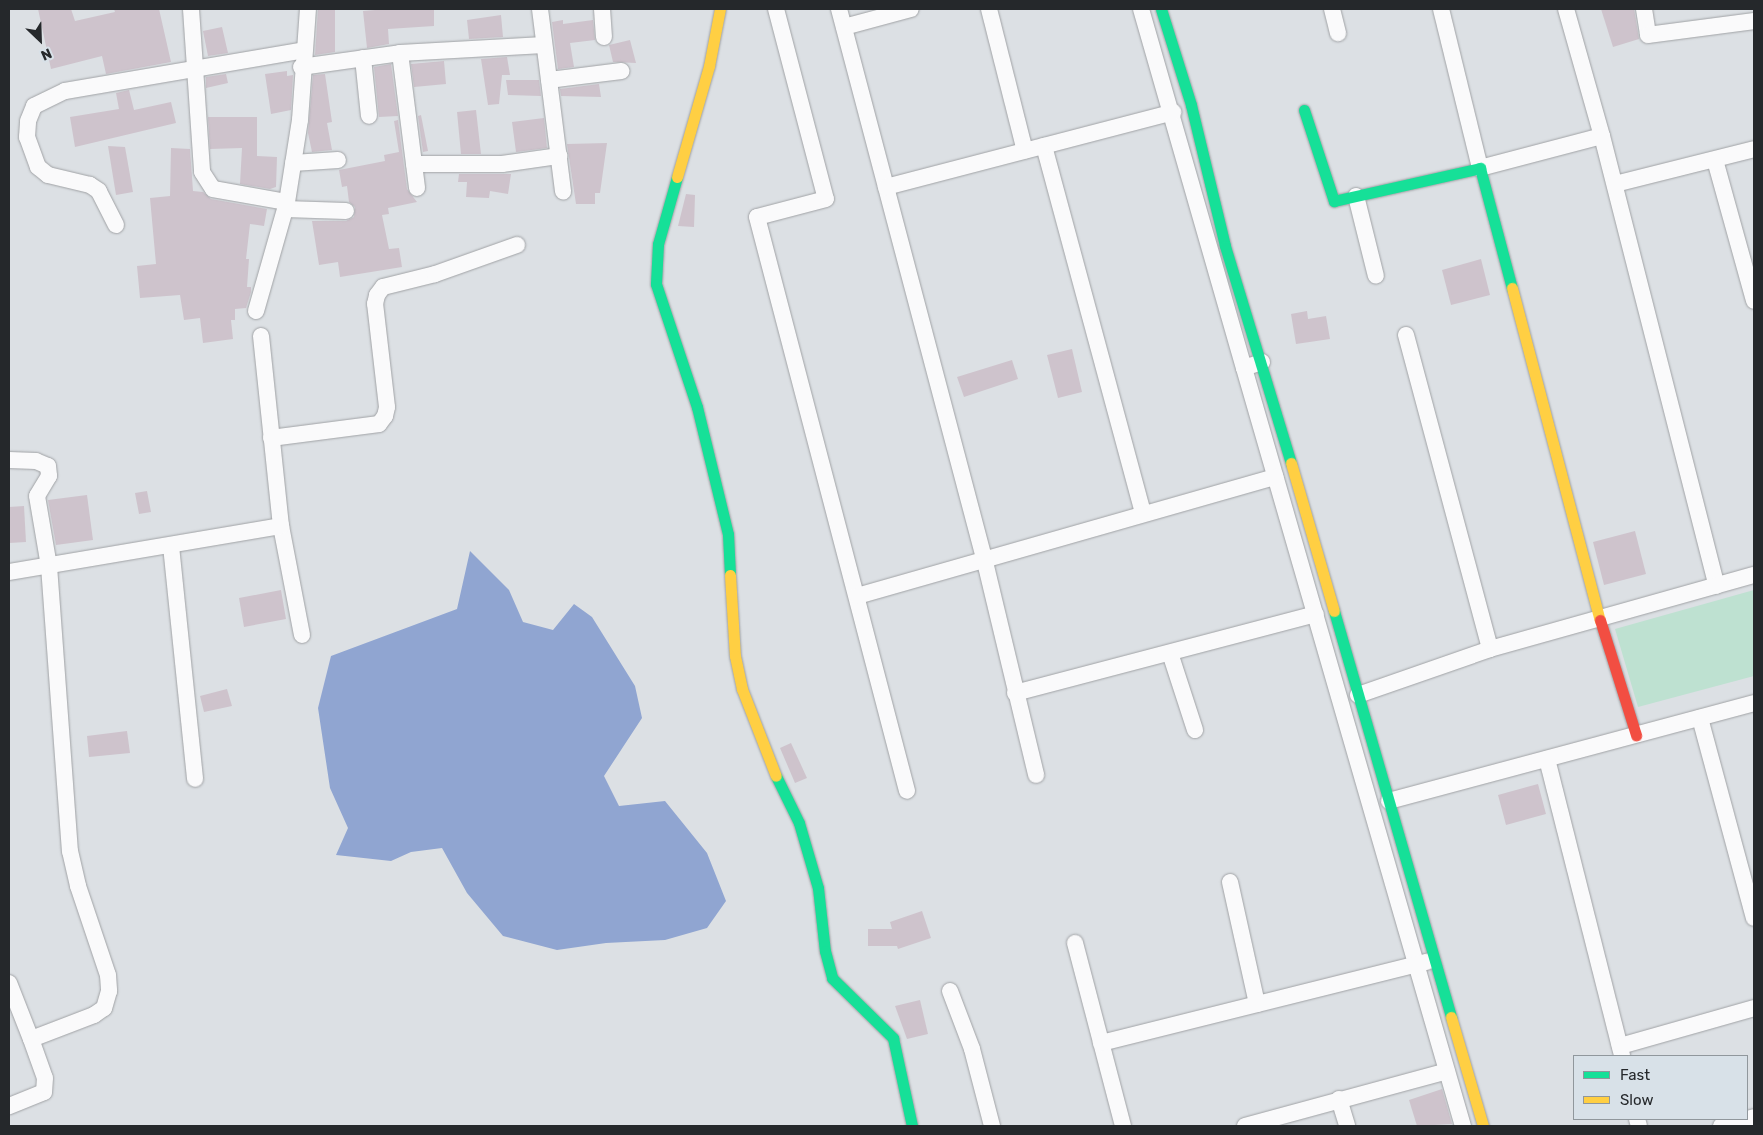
<!DOCTYPE html>
<style>
body{margin:0}
#map{position:relative;width:1763px;height:1135px;overflow:hidden;background:#dce0e4;font-family:Rubik,sans-serif}
div>[style]{position:absolute}
.green>*{inset:0;background:#bee1d1}
.water>*{inset:0;background:#90a5d1}
.building>*{inset:0;background:#cec3cc}
.roads{filter:drop-shadow(0 0 1px #a0a2a5) drop-shadow(0 0 1px #a0a2a5)}
.street>*{height:16px;margin:-8px;padding:0 8px;transform-origin:8px;border-radius:8px;background:#fafafb}
.fast>*{height:11px;margin:-5.5px;padding:0 5.5px;transform-origin:5.5px;border-radius:5.5px;background:#16e098}
.slow>*{height:11px;margin:-5.5px;padding:0 5.5px;transform-origin:5.5px;border-radius:5.5px;background:#ffcf43}
.jam>*{height:11px;margin:-5.5px;padding:0 5.5px;transform-origin:5.5px;border-radius:5.5px;background:#f24e42}
span{translate:-50% -50%;white-space:nowrap;text-align:center;line-height:1.15;-webkit-text-stroke:4.5px #d8e1e8;paint-order:stroke}
.frame{position:absolute;inset:0;border:10px solid #25282b;pointer-events:none}
.legend{position:absolute;left:1573px;top:1055px;width:175px;height:65px;box-sizing:border-box;background:#d8e1e8;border:1px solid #90979c;margin:0;padding:6px 9px;list-style:none;font-size:15px;color:#25282b}
.legend li{display:flex;align-items:center;gap:10px;height:25px}
.legend b{width:25px;border:1px solid #90979c}
.north{position:absolute;left:15px;top:15px;width:50px;height:50px;-webkit-text-stroke:4px #d8e1e8;paint-order:stroke;rotate:156deg;font-size:14px;font-weight:700;line-height:20px;text-align:center;color:#25282b}
.north::after{content:'';display:block;margin:auto;width:18px;height:22px;background:#25282b;clip-path:polygon(50% 0,100% 100%,50% 72%,0 100%)}
</style>
<div id="map">
<div class="green">
<i style="clip-path:polygon(1754px 590px,1754px 676px,1638px 707px,1615px 629px)"></i>
</div>
<div class="water">
<i style="clip-path:polygon(470px 551px,509px 590px,523px 622px,553px 630px,574px 604px,592px 617px,635px 686px,642px 718px,604px 776px,619px 806px,665px 801px,707px 853px,726px 901px,707px 928px,665px 940px,606px 943px,557px 950px,503px 936px,467px 893px,442px 848px,411px 852px,391px 861px,336px 855px,348px 828px,330px 788px,318px 708px,331px 656px,457px 609px)"></i>
</div>
<div class="building">
<i style="clip-path:polygon(38px 9px,71px 9px,75px 21px,115px 12px,114px 9px,159px 9px,171px 62px,106px 74px,102px 56px,51px 69px)"></i>
<i style="clip-path:polygon(318px 9px,335px 9px,335px 52px,315px 55px)"></i>
<i style="clip-path:polygon(387px 9px,434px 9px,434px 26px,388px 29px,389px 44px,367px 48px,363px 11px)"></i>
<i style="clip-path:polygon(1601px 9px,1634px 9px,1639px 39px,1613px 47px)"></i>
<i style="clip-path:polygon(501px 15px,503px 37px,469px 39px,467px 20px)"></i>
<i style="clip-path:polygon(563px 20px,563px 24px,593px 20px,595px 40px,570px 43px,574px 67px,558px 69px,552px 22px)"></i>
<i style="clip-path:polygon(222px 27px,228px 53px,208px 56px,203px 31px)"></i>
<i style="clip-path:polygon(630px 40px,636px 63px,613px 62px,609px 45px)"></i>
<i style="clip-path:polygon(507px 57px,510px 75px,502px 75px,499px 104px,488px 105px,481px 59px)"></i>
<i style="clip-path:polygon(444px 61px,446px 84px,414px 87px,411px 64px)"></i>
<i style="clip-path:polygon(391px 64px,398px 116px,379px 117px,374px 67px)"></i>
<i style="clip-path:polygon(287px 71px,287px 76px,293px 75px,291px 110px,271px 114px,265px 74px)"></i>
<i style="clip-path:polygon(226px 74px,228px 83px,206px 88px,206px 77px)"></i>
<i style="clip-path:polygon(325px 74px,332px 122px,327px 123px,332px 150px,312px 152px,308px 133px,313px 75px)"></i>
<i style="clip-path:polygon(506px 80px,539px 80px,541px 96px,508px 95px)"></i>
<i style="clip-path:polygon(599px 84px,601px 97px,561px 96px,560px 89px)"></i>
<i style="clip-path:polygon(129px 90px,134px 110px,171px 102px,176px 123px,75px 147px,70px 117px,119px 109px,116px 93px)"></i>
<i style="clip-path:polygon(476px 110px,481px 154px,461px 154px,457px 112px)"></i>
<i style="clip-path:polygon(421px 115px,428px 151px,423px 152px,418px 116px)"></i>
<i style="clip-path:polygon(208px 117px,257px 117px,257px 156px,277px 157px,276px 187px,270px 189px,240px 184px,242px 148px,210px 149px)"></i>
<i style="clip-path:polygon(544px 118px,547px 148px,516px 152px,512px 122px)"></i>
<i style="clip-path:polygon(398px 120px,407px 189px,417px 202px,388px 208px,389px 214px,382px 215px,389px 249px,399px 248px,402px 267px,340px 277px,338px 262px,319px 265px,312px 221px,346px 221px,354px 217px,355px 207px,349px 202px,347px 186px,342px 187px,339px 170px,385px 161px,384px 155px,399px 152px,394px 121px)"></i>
<i style="clip-path:polygon(607px 143px,600px 193px,595px 193px,595px 204px,576px 204px,567px 144px)"></i>
<i style="clip-path:polygon(108px 146px,125px 147px,133px 192px,116px 195px)"></i>
<i style="clip-path:polygon(171px 148px,190px 149px,193px 191px,203px 192px,211px 199px,267px 209px,264px 226px,250px 224px,246px 259px,249px 259px,247px 287px,251px 287px,251px 292px,246px 308px,235px 309px,235px 320px,231px 320px,233px 339px,203px 343px,200px 318px,184px 320px,180px 295px,140px 298px,137px 266px,156px 264px,150px 198px,170px 196px)"></i>
<i style="clip-path:polygon(459px 174px,511px 174px,508px 194px,490px 191px,489px 198px,466px 197px,467px 182px,458px 182px)"></i>
<i style="clip-path:polygon(686px 194px,695px 195px,694px 227px,678px 226px)"></i>
<i style="clip-path:polygon(1481px 259px,1490px 295px,1451px 305px,1442px 270px)"></i>
<i style="clip-path:polygon(1307px 311px,1308px 319px,1326px 316px,1330px 339px,1296px 344px,1291px 314px)"></i>
<i style="clip-path:polygon(1072px 349px,1082px 392px,1058px 398px,1047px 355px)"></i>
<i style="clip-path:polygon(1012px 360px,1018px 379px,964px 397px,957px 377px)"></i>
<i style="clip-path:polygon(147px 491px,151px 512px,139px 514px,135px 493px)"></i>
<i style="clip-path:polygon(87px 495px,93px 540px,56px 545px,48px 500px)"></i>
<i style="clip-path:polygon(24px 506px,26px 542px,9px 543px,9px 507px)"></i>
<i style="clip-path:polygon(1635px 531px,1646px 574px,1604px 585px,1593px 542px)"></i>
<i style="clip-path:polygon(281px 590px,286px 619px,244px 627px,239px 598px)"></i>
<i style="clip-path:polygon(227px 689px,232px 706px,204px 712px,200px 696px)"></i>
<i style="clip-path:polygon(127px 731px,130px 753px,89px 757px,87px 736px)"></i>
<i style="clip-path:polygon(791px 743px,807px 778px,795px 783px,780px 748px)"></i>
<i style="clip-path:polygon(1538px 784px,1546px 814px,1506px 825px,1498px 795px)"></i>
<i style="clip-path:polygon(922px 911px,931px 938px,898px 949px,897px 946px,868px 946px,868px 929px,892px 929px,890px 922px)"></i>
<i style="clip-path:polygon(920px 1000px,928px 1034px,907px 1039px,895px 1006px)"></i>
<i style="clip-path:polygon(1442px 1089px,1452px 1124px,1417px 1126px,1409px 1100px)"></i>
</div>
<div class="roads">
<div class="street">
<i style="left:191px;top:9px;width:163px;rotate:86.1deg"></i>
<i style="left:202px;top:172px;width:20px;rotate:57deg"></i>
<i style="left:213px;top:189px;width:75px;rotate:10deg"></i>
<i style="left:540px;top:9px;width:184px;rotate:82.8deg"></i>
<i style="left:602px;top:9px;width:28px;rotate:86deg"></i>
<i style="left:776px;top:9px;width:196px;rotate:75.3deg"></i>
<i style="left:826px;top:199px;width:71px;rotate:165.4deg"></i>
<i style="left:757px;top:217px;width:593px;rotate:75.35deg"></i>
<i style="left:839px;top:9px;width:572px;rotate:75.21deg"></i>
<i style="left:985px;top:562px;width:219px;rotate:76.5deg"></i>
<i style="left:989px;top:9px;width:146px;rotate:75.8deg"></i>
<i style="left:1141px;top:9px;width:373px;rotate:74deg"></i>
<i style="left:1332px;top:9px;width:25px;rotate:76deg"></i>
<i style="left:1441px;top:9px;width:164px;rotate:76.2deg"></i>
<i style="left:1480px;top:168px;width:126px;rotate:-14.7deg"></i>
<i style="left:1566px;top:9px;width:132px;rotate:74.2deg"></i>
<i style="left:1602px;top:136px;width:464px;rotate:75.7deg"></i>
<i style="left:1644px;top:9px;width:26px;rotate:81deg"></i>
<i style="left:1648px;top:35px;width:107px;rotate:-7.5deg"></i>
<i style="left:844px;top:27px;width:69px;rotate:-15deg"></i>
<i style="left:400px;top:53px;width:136px;rotate:82.8deg"></i>
<i style="left:363px;top:58px;width:58px;rotate:84.1deg"></i>
<i style="left:301px;top:67px;width:100px;rotate:-8deg"></i>
<i style="left:400px;top:53px;width:144px;rotate:-3.2deg"></i>
<i style="left:549px;top:80px;width:73px;rotate:-7.1deg"></i>
<i style="left:1044px;top:146px;width:380px;rotate:74.9deg"></i>
<i style="left:1715px;top:160px;width:146px;rotate:74.5deg"></i>
<i style="left:293px;top:163px;width:45px;rotate:-3.8deg"></i>
<i style="left:414px;top:164px;width:88px"></i>
<i style="left:502px;top:164px;width:58px;rotate:-8deg"></i>
<i style="left:1615px;top:184px;width:143px;rotate:-14.1deg"></i>
<i style="left:886px;top:187px;width:297px;rotate:-14.6deg"></i>
<i style="left:1356px;top:196px;width:82px;rotate:76deg"></i>
<i style="left:285px;top:209px;width:61px;rotate:1.9deg"></i>
<i style="left:116px;top:225px;width:38px;rotate:-117deg"></i>
<i style="left:99px;top:191px;width:11px;rotate:-146deg"></i>
<i style="left:90px;top:185px;width:43px;rotate:-166.6deg"></i>
<i style="left:48px;top:175px;width:13px;rotate:-141deg"></i>
<i style="left:38px;top:167px;width:32px;rotate:-110deg"></i>
<i style="left:27px;top:137px;width:16px;rotate:-86deg"></i>
<i style="left:28px;top:121px;width:16px;rotate:-68deg"></i>
<i style="left:34px;top:106px;width:34px;rotate:-26deg"></i>
<i style="left:65px;top:91px;width:243px;rotate:-9.7deg"></i>
<i style="left:256px;top:311px;width:113px;rotate:-74.1deg"></i>
<i style="left:287px;top:202px;width:83px;rotate:-81deg"></i>
<i style="left:300px;top:120px;width:111px;rotate:-85.9deg"></i>
<i style="left:1406px;top:335px;width:325px;rotate:75deg"></i>
<i style="left:261px;top:336px;width:191px;rotate:84deg"></i>
<i style="left:281px;top:526px;width:111px;rotate:79.1deg"></i>
<i style="left:1262px;top:362px;width:19px;rotate:162deg"></i>
<i style="left:1244px;top:368px;width:789px;rotate:73.89deg"></i>
<i style="left:271px;top:438px;width:109px;rotate:-7.4deg"></i>
<i style="left:379px;top:424px;width:10px;rotate:-53deg"></i>
<i style="left:385px;top:416px;width:9px;rotate:-77deg"></i>
<i style="left:387px;top:407px;width:104px;rotate:-96.6deg"></i>
<i style="left:375px;top:304px;width:9px;rotate:-77deg"></i>
<i style="left:377px;top:295px;width:10px;rotate:-53deg"></i>
<i style="left:383px;top:287px;width:54px;rotate:-14deg"></i>
<i style="left:435px;top:274px;width:87px;rotate:-19.5deg"></i>
<i style="left:9px;top:460px;width:27px;rotate:2deg"></i>
<i style="left:36px;top:461px;width:13px;rotate:23deg"></i>
<i style="left:48px;top:466px;width:10px;rotate:84deg"></i>
<i style="left:49px;top:476px;width:23px;rotate:121deg"></i>
<i style="left:37px;top:496px;width:71px;rotate:80.3deg"></i>
<i style="left:49px;top:566px;width:286px;rotate:85.8deg"></i>
<i style="left:70px;top:851px;width:36px;rotate:77deg"></i>
<i style="left:78px;top:886px;width:94px;rotate:71.4deg"></i>
<i style="left:108px;top:975px;width:16px;rotate:86deg"></i>
<i style="left:109px;top:991px;width:18px;rotate:106deg"></i>
<i style="left:104px;top:1008px;width:12px;rotate:145deg"></i>
<i style="left:94px;top:1015px;width:67px;rotate:159.1deg"></i>
<i style="left:31px;top:1039px;width:41px;rotate:70.3deg"></i>
<i style="left:45px;top:1078px;width:14px;rotate:94deg"></i>
<i style="left:44px;top:1092px;width:38px;rotate:158deg"></i>
<i style="left:171px;top:546px;width:234px;rotate:84.1deg"></i>
<i style="left:9px;top:572px;width:276px;rotate:-9.6deg"></i>
<i style="left:857px;top:596px;width:435px;rotate:-15.9deg"></i>
<i style="left:1170px;top:653px;width:81px;rotate:72deg"></i>
<i style="left:1015px;top:693px;width:311px;rotate:-14.7deg"></i>
<i style="left:1358px;top:695px;width:140px;rotate:-19.2deg"></i>
<i style="left:1490px;top:649px;width:274px;rotate:-15.7deg"></i>
<i style="left:1700px;top:718px;width:207px;rotate:74.9deg"></i>
<i style="left:1547px;top:759px;width:306px;rotate:75.8deg"></i>
<i style="left:1389px;top:801px;width:378px;rotate:-15deg"></i>
<i style="left:1230px;top:882px;width:125px;rotate:77.5deg"></i>
<i style="left:1075px;top:943px;width:189px;rotate:75.3deg"></i>
<i style="left:9px;top:983px;width:60px;rotate:68.6deg"></i>
<i style="left:950px;top:991px;width:62px;rotate:69.2deg"></i>
<i style="left:972px;top:1049px;width:80px;rotate:75.4deg"></i>
<i style="left:1101px;top:1043px;width:336px;rotate:-14deg"></i>
<i style="left:1620px;top:1046px;width:139px;rotate:-15.8deg"></i>
<i style="left:1339px;top:1099px;width:28px;rotate:73deg"></i>
<i style="left:1637px;top:1119px;width:7px;rotate:74deg"></i>
<i style="left:1245px;top:1126px;width:209px;rotate:-15.2deg"></i>
<i style="left:1721px;top:1126px;width:34px;rotate:-15deg"></i>
</div>
<div class="fast">
<i style="left:1161px;top:9px;width:101px;rotate:72.6deg"></i>
<i style="left:1191px;top:105px;width:145px;rotate:76.4deg"></i>
<i style="left:1225px;top:246px;width:227px;rotate:73.1deg"></i>
<i style="left:1304px;top:110px;width:96px;rotate:71.8deg"></i>
<i style="left:1334px;top:201px;width:150px;rotate:-12.7deg"></i>
<i style="left:1480px;top:168px;width:124px;rotate:75.1deg"></i>
<i style="left:677px;top:177px;width:70px;rotate:105.8deg"></i>
<i style="left:658px;top:244px;width:40px;rotate:92.9deg"></i>
<i style="left:656px;top:284px;width:130px;rotate:71.6deg"></i>
<i style="left:697px;top:407px;width:131px;rotate:76.3deg"></i>
<i style="left:728px;top:534px;width:41px;rotate:87.2deg"></i>
<i style="left:1334px;top:611px;width:423px;rotate:73.9deg"></i>
<i style="left:776px;top:776px;width:52px;rotate:63.9deg"></i>
<i style="left:799px;top:823px;width:68px;rotate:73.7deg"></i>
<i style="left:818px;top:888px;width:63px;rotate:83.7deg"></i>
<i style="left:825px;top:951px;width:28px;rotate:75deg"></i>
<i style="left:832px;top:978px;width:86px;rotate:44.5deg"></i>
<i style="left:893px;top:1038px;width:90px;rotate:77.8deg"></i>
</div>
<div class="slow">
<i style="left:677px;top:177px;width:116px;rotate:-73.9deg"></i>
<i style="left:709px;top:66px;width:58px;rotate:-79.1deg"></i>
<i style="left:1512px;top:288px;width:343px;rotate:75.2deg"></i>
<i style="left:1291px;top:463px;width:154px;rotate:73.8deg"></i>
<i style="left:730px;top:575px;width:81px;rotate:86.5deg"></i>
<i style="left:735px;top:656px;width:34px;rotate:78deg"></i>
<i style="left:742px;top:689px;width:93px;rotate:68.7deg"></i>
<i style="left:1451px;top:1017px;width:114px;rotate:73.6deg"></i>
</div>
<div class="jam">
<i style="left:1600px;top:620px;width:121px;rotate:72.6deg"></i>
</div>
</div>
<div class="frame"></div>
<ul class="legend">
<li><b style="height:6px;background:#16e098"></b>Fast</li>
<li><b style="height:6px;background:#ffcf43"></b>Slow</li>
</ul>
<div class="north">N</div>
</div>
